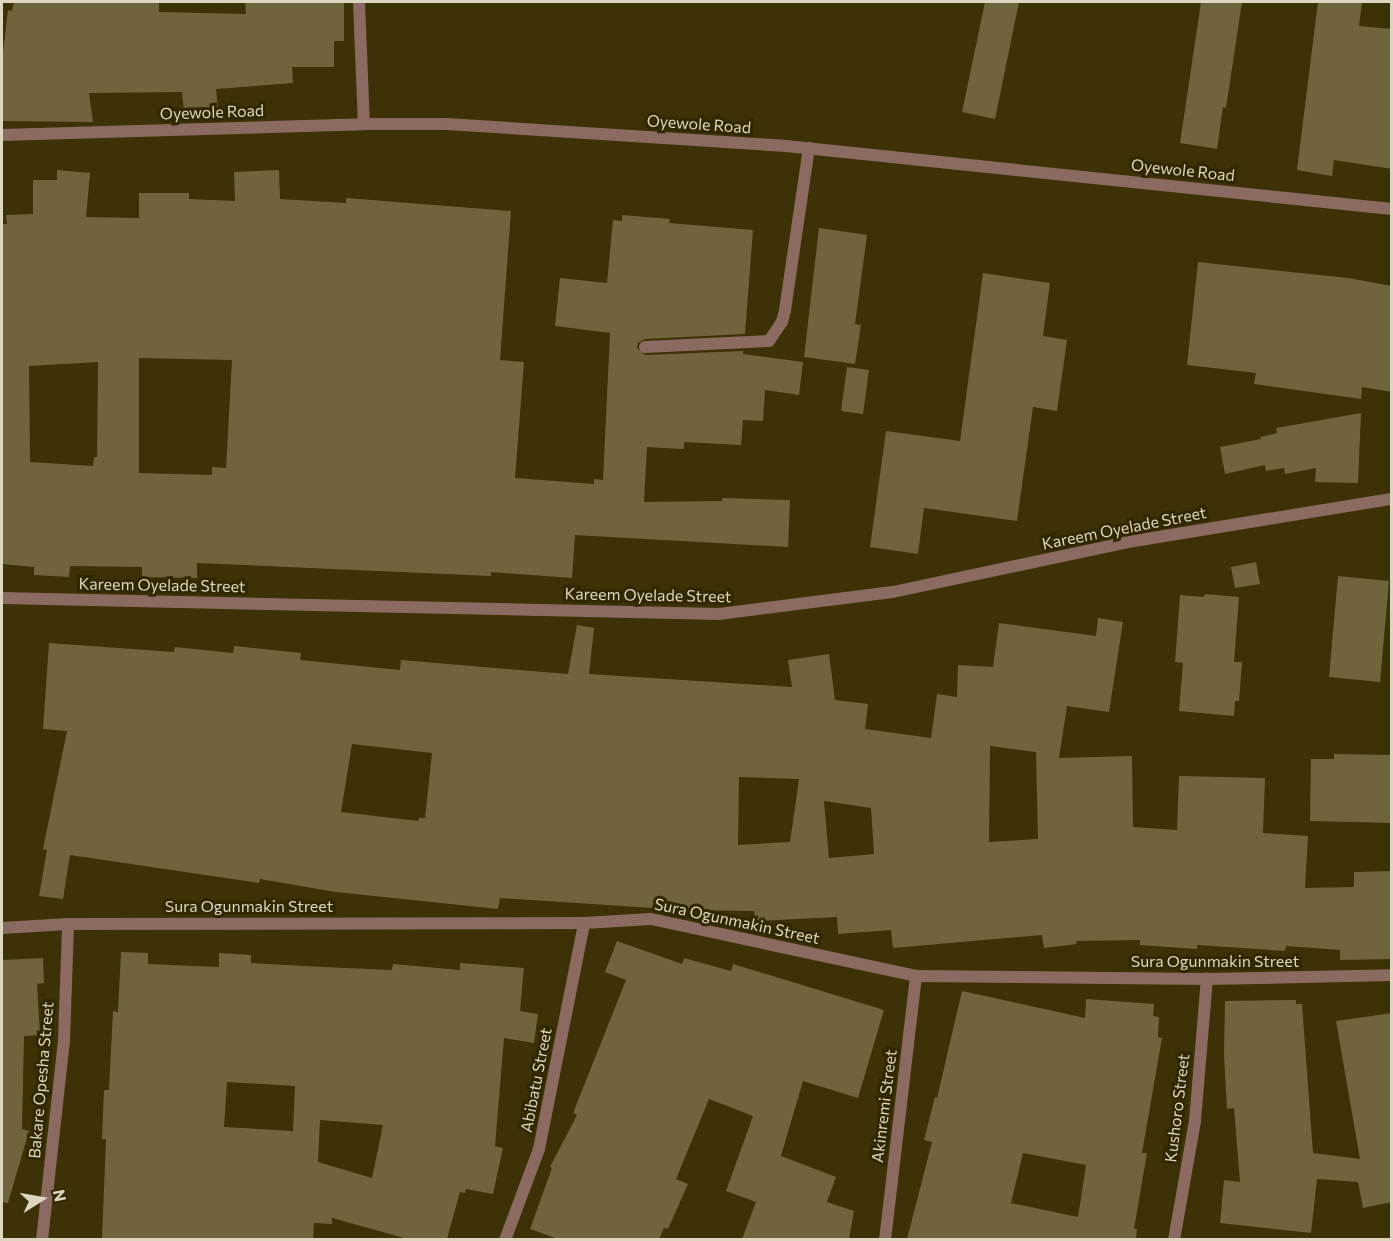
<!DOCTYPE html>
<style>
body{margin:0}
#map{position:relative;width:1393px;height:1241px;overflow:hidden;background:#3c3205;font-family:Commissioner,sans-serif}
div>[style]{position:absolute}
.building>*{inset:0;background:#6f643b}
.service>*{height:12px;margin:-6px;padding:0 6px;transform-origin:6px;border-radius:6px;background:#8a6a61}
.minor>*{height:12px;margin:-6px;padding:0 6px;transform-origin:6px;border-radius:6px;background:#8a6a61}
span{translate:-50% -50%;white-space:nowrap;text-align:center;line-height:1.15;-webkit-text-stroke:6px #322800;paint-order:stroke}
.street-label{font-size:16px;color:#ddd7c1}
.frame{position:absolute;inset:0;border:3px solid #ddd7c1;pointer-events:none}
.north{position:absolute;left:12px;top:1169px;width:60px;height:60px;-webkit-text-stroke:4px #322800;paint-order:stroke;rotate:79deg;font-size:16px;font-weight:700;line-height:24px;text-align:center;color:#ddd7c1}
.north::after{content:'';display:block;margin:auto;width:21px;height:27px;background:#ddd7c1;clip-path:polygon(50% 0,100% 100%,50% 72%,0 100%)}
</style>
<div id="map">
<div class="building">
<i style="clip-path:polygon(14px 2px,159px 2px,159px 12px,246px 14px,245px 2px,344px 3px,344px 41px,334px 41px,334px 67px,292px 67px,293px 83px,216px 89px,219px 119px,185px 121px,182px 92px,89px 93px,93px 122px,2px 121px,2px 61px,8px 10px,12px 11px)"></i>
<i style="clip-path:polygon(985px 2px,1019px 2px,995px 119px,962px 112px)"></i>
<i style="clip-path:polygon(1201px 2px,1242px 2px,1226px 108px,1223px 107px,1217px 149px,1180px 143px)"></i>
<i style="clip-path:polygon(1318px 2px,1362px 2px,1359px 26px,1392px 29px,1392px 169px,1334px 160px,1332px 176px,1297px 170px)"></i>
<i style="clip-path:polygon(evenodd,57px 170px,90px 173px,86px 217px,139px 218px,139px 193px,189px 193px,189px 199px,235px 201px,234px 172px,279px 170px,280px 199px,346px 203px,346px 198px,511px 211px,500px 360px,524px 362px,515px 478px,594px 484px,594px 479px,603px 480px,610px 333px,555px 326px,560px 278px,607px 283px,613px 220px,622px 221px,622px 215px,670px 219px,669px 223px,753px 230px,745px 334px,645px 339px,638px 343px,637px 348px,645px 355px,743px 351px,743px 354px,803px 362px,799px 395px,765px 390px,763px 421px,743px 420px,741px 445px,684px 442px,684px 449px,647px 447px,644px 502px,722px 501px,722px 498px,790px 500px,788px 547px,575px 535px,572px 578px,491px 572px,491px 576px,197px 563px,197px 578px,142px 577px,142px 567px,70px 566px,69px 577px,34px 575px,34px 567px,2px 564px,2px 224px,7px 224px,6px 215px,33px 214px,33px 180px,57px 180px,57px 170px,139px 358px,232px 360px,226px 468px,212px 467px,212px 475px,139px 473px,139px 358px,57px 170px,98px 362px,97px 457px,94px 457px,93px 466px,30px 462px,29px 366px,98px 362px)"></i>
<i style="clip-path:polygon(819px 228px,867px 235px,855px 324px,861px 325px,855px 364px,804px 357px)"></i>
<i style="clip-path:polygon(1198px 262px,1348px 278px,1392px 286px,1392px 392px,1362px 387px,1361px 399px,1254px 384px,1256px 373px,1187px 365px)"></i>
<i style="clip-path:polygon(983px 273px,1050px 283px,1043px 336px,1067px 340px,1057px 411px,1033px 407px,1017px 521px,924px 508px,918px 554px,870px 547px,886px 431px,960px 441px)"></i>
<i style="clip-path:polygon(847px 367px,869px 370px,863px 414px,841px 411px)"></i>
<i style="clip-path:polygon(1361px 413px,1358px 483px,1315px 482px,1316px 468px,1285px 474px,1284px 468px,1266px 471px,1265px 465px,1225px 474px,1220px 447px,1261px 439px,1260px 437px,1277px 433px,1276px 428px)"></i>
<i style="clip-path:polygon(1256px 562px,1260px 584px,1235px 588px,1231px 567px)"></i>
<i style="clip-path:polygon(1338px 576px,1389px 581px,1380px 682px,1329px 677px)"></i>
<i style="clip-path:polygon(1205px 594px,1239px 597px,1234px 662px,1242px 662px,1239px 701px,1235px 701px,1234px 716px,1179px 711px,1183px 663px,1175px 662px,1180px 595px,1204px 597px)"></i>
<i style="clip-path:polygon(evenodd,1098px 618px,1123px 622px,1109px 712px,1067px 706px,1059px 758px,1132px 756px,1133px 827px,1177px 830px,1179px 776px,1265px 778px,1263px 833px,1308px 836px,1305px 888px,1354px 887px,1354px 872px,1392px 871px,1392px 959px,1340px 960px,1340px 950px,1286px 946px,1285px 951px,1197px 945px,1197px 949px,1140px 945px,1140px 940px,1076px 941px,1077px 944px,1044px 948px,1042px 935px,893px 948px,891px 930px,838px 934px,837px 917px,755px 921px,754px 911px,683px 910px,500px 898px,498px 909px,336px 892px,260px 879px,259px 883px,70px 855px,63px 899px,39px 896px,47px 850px,43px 849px,67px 731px,43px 729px,49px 643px,174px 652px,175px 647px,233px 653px,234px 646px,301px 653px,300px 660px,400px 670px,401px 660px,568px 674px,577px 625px,594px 628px,589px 674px,792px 687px,788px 660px,829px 654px,835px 700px,868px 704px,865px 729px,931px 738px,937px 694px,957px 697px,958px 665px,993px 667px,999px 623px,1096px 636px,1098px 618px,352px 744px,432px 753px,425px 818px,419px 818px,418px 821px,341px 812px,352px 744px,1098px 618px,990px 746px,1036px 752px,1038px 839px,989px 842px,990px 746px,1098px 618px,739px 777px,799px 779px,790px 842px,738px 845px,739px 777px,1098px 618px,824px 801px,871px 808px,874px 854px,829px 858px,824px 801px)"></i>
<i style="clip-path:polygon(1334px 754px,1392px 755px,1392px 823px,1310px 821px,1311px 759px,1334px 759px)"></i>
<i style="clip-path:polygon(617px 941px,682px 964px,684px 958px,731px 971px,733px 964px,884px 1010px,858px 1098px,803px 1081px,781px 1156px,836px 1177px,827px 1202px,854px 1211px,849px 1239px,742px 1239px,756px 1202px,726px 1191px,753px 1116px,709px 1099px,676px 1179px,688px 1184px,668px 1229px,664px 1228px,659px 1239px,558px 1239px,530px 1229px,552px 1168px,550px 1167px,577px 1115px,573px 1113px,626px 980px,605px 972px)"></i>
<i style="clip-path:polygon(evenodd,121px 952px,148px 953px,148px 964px,219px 967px,219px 953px,251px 955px,251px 963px,323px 967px,392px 970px,393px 964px,460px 970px,460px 963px,524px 968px,520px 1011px,538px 1014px,534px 1043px,504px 1038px,495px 1146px,503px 1148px,493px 1194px,466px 1189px,465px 1193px,460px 1192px,447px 1239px,408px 1239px,332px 1218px,332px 1224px,314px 1223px,313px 1239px,102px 1239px,106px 1139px,102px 1139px,104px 1090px,109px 1090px,113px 1011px,118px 1012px,121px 952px,227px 1082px,295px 1086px,293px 1131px,224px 1127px,227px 1082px,121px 952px,320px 1120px,383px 1125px,372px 1178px,318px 1162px,320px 1120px)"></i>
<i style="clip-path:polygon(43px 958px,44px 983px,37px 984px,40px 1035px,24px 1036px,22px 1129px,29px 1131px,8px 1203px,2px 1202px,2px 960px)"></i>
<i style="clip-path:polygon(evenodd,962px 991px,1085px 1018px,1086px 999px,1154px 1004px,1153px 1016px,1159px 1017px,1158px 1037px,1162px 1038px,1142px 1153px,1147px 1153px,1134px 1229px,1137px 1229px,1136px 1239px,907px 1239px,932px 1142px,924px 1140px,935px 1097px,937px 1098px,962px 991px,1023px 1153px,1086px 1165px,1078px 1217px,1011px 1203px,1023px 1153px)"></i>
<i style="clip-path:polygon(1296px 1000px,1296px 1004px,1302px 1004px,1313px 1153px,1360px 1159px,1336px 1021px,1392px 1013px,1392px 1202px,1363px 1208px,1358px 1182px,1317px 1179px,1311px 1233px,1220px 1223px,1224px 1180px,1240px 1182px,1234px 1108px,1227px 1109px,1224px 1056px,1225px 1001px)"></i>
</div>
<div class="service">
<i style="left:645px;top:347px;width:124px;rotate:-2.8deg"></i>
<i style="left:769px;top:341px;width:23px;rotate:-56deg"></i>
<i style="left:782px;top:322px;width:12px;rotate:-76deg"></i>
<i style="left:785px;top:310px;width:164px;rotate:-81.6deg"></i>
</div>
<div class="minor">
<i style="left:359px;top:2px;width:122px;rotate:87.7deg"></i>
<i style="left:2px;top:135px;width:362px;rotate:-1.7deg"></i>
<i style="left:364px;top:124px;width:83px"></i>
<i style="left:447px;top:124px;width:340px;rotate:3.7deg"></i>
<i style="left:786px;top:146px;width:609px;rotate:5.94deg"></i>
<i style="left:2px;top:598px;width:717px;rotate:1.28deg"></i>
<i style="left:719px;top:614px;width:175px;rotate:-7.2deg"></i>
<i style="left:893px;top:592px;width:240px;rotate:-12deg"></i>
<i style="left:1128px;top:542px;width:267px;rotate:-9.3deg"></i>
<i style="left:2px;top:928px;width:66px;rotate:-3.5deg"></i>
<i style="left:68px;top:924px;width:516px;rotate:-0.11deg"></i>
<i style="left:584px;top:923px;width:67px;rotate:-3.4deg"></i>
<i style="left:651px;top:919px;width:271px;rotate:12.1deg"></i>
<i style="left:916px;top:976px;width:291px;rotate:0.6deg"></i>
<i style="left:1207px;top:979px;width:185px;rotate:-1.2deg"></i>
<i style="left:42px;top:1240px;width:200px;rotate:-83.7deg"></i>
<i style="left:64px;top:1041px;width:117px;rotate:-88deg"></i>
<i style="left:505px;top:1240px;width:97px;rotate:-69.5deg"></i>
<i style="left:539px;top:1149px;width:230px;rotate:-78.7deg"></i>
<i style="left:885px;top:1240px;width:266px;rotate:-83.3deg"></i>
<i style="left:1174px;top:1240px;width:121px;rotate:-80deg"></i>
<i style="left:1195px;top:1121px;width:143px;rotate:-85.2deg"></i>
</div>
<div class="street-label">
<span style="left:212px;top:112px;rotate:-2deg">Oyewole Road</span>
<span style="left:699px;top:124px;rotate:4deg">Oyewole Road</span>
<span style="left:1183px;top:170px;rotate:6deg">Oyewole Road</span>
<span style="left:1124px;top:528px;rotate:-11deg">Kareem Oyelade Street</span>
<span style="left:162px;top:585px;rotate:1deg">Kareem Oyelade Street</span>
<span style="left:648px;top:595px;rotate:1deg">Kareem Oyelade Street</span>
<span style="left:249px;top:906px">Sura Ogunmakin Street</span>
<span style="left:737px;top:921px;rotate:12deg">Sura Ogunmakin Street</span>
<span style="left:1215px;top:961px">Sura Ogunmakin Street</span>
<span style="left:41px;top:1080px;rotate:-85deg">Bakare Opesha Street</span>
<span style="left:536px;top:1080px;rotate:-79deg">Abibatu Street</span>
<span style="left:884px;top:1106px;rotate:-83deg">Akinremi Street</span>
<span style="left:1177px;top:1108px;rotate:-83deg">Kushoro Street</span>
</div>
<div class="frame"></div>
<div class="north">N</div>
</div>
